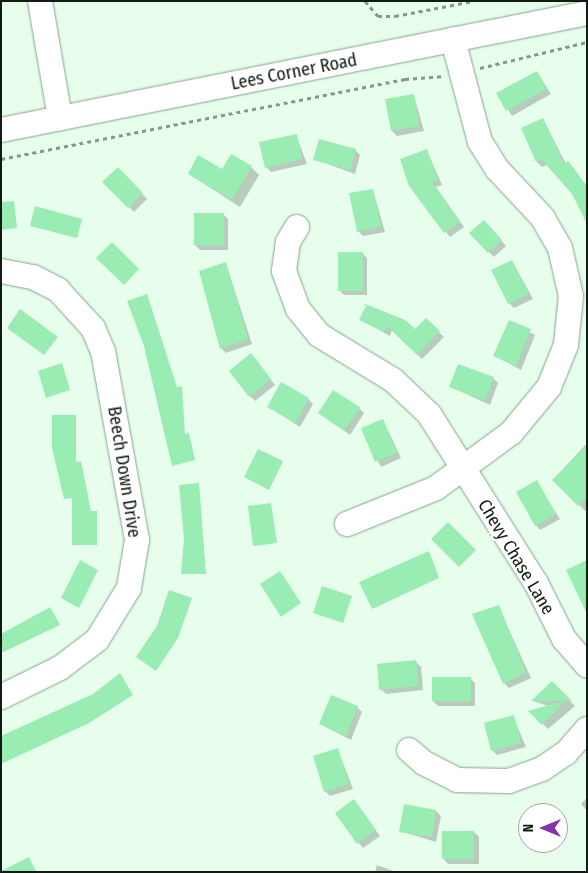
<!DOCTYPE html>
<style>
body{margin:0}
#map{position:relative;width:588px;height:873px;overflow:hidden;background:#e7feed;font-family:"Fira Sans Condensed",sans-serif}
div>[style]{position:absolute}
.shadow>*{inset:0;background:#0003}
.building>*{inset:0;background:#99ecb2}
.path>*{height:3px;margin-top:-1.5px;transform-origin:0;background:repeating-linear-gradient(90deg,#86978b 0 4px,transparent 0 8px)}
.roads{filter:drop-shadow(0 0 1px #88a28e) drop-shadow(0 0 1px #88a28e)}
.minor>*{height:24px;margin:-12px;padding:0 12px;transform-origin:12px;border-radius:12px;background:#fff}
span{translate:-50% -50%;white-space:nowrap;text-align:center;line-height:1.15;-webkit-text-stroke:4.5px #fff;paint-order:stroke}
.street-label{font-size:18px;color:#111b14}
.frame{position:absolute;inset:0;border:2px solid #111b14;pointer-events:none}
.north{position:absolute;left:518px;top:803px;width:50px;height:50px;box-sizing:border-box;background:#fff;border:1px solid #a0a4a1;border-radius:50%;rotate:270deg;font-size:14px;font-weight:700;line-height:20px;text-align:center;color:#111b14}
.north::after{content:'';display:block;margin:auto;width:18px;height:22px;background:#8334a4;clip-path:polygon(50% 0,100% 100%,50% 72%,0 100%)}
</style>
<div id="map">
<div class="shadow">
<i style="clip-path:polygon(537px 72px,551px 94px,512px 116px,498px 94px)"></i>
<i style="clip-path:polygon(414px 96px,424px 131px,397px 136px,392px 131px)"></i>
<i style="clip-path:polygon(543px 119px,566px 164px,573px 167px,587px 188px,573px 193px,548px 164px,542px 167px,537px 162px,522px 129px)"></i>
<i style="clip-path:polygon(296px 135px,307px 164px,271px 172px,266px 167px)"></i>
<i style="clip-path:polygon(355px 150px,360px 155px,355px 174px,314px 159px)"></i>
<i style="clip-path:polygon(427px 151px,442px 185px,436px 187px,464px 227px,450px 237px,410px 185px)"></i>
<i style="clip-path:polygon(251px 167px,259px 175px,240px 207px,189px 174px)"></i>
<i style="clip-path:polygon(118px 169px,147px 199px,134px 212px,104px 182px)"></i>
<i style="clip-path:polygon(373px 190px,385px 232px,363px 236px,358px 231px)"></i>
<i style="clip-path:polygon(223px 214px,228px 219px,228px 250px,200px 250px,195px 245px)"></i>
<i style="clip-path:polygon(489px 226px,506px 246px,494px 257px,489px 252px)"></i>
<i style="clip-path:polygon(362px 253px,367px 258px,367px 295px,344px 295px,339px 290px)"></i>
<i style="clip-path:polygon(512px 261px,533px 299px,514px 308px,509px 303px)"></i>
<i style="clip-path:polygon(226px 264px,252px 344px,226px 353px,221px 348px)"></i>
<i style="clip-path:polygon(361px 320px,415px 331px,426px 320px,444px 337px,422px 359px,392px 330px,390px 336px)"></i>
<i style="clip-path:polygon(509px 322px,535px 335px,521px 370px,495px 356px)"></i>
<i style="clip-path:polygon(256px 360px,275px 385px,255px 401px,250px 396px)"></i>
<i style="clip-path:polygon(493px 378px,498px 383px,490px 405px,451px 387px)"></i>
<i style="clip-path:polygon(308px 399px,313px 404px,300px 427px,269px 407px)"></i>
<i style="clip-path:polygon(359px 408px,364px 413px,350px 435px,319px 413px)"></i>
<i style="clip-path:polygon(383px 420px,401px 458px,381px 467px,362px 429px)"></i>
<i style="clip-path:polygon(587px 443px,587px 509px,585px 511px,554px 479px)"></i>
<i style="clip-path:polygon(536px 482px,560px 519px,540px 530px,536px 525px)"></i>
<i style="clip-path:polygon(498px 606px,531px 678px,509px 688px,504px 683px)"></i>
<i style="clip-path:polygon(416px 662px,421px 667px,423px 690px,386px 694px,381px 689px)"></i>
<i style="clip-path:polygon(470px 678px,475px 683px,475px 706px,438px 706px,433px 701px)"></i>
<i style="clip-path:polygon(552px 683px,575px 706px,548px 729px,531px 711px,548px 706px,533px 701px)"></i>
<i style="clip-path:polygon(357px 707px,362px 712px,351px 740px,320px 724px)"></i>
<i style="clip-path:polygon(513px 716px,526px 747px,497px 755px,492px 750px)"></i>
<i style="clip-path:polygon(338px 750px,353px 789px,330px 796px,325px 791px)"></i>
<i style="clip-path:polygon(587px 798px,587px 811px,581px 804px)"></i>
<i style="clip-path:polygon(354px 801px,380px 836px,363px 848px,336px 814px)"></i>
<i style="clip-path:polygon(436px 811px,441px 816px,436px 842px,400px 831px)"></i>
<i style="clip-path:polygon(474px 832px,479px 837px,479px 864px,448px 864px,444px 859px)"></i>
<i style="clip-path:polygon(29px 859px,37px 872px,5px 872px)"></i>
<i style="clip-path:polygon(377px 865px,396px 872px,375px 872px)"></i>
</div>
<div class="building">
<i style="clip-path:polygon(537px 71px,547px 89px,506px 111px,496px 93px)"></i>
<i style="clip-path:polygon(414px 94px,419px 126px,391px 131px,385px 99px)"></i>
<i style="clip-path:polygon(543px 118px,564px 164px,568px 161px,587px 186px,587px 224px,572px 194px,542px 160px,536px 162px,521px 128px)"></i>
<i style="clip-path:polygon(297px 134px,302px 159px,265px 168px,259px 142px)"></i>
<i style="clip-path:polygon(319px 139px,356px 149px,350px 170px,313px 160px)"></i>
<i style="clip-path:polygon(427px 149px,438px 180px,432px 182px,460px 222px,444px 233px,409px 186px,400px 159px)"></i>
<i style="clip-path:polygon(231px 154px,252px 166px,232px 200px,188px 174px,198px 155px,222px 169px)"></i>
<i style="clip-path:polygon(118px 167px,143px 193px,128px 208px,102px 182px)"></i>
<i style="clip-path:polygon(373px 189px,381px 227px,357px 232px,349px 193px)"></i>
<i style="clip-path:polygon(14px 201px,17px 228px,1px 230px,1px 202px)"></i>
<i style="clip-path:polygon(35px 206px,82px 219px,77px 238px,30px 226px)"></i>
<i style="clip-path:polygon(194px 213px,224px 213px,224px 245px,194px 245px)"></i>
<i style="clip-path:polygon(484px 220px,502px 240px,488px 253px,469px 233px)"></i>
<i style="clip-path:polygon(112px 242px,139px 269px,124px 285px,96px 258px)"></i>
<i style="clip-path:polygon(338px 252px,363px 252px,363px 291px,338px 291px)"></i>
<i style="clip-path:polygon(512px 260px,529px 294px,508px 304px,491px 270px)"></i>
<i style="clip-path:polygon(226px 262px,248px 339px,220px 349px,199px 271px)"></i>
<i style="clip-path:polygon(147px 294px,177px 387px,182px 386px,185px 434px,189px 433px,195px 460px,172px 466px,144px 346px,127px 301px)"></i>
<i style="clip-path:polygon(363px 303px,405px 320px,415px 329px,426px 318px,440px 331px,417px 355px,387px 326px,384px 332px,359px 320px,366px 306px)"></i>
<i style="clip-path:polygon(20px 309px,58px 337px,44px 355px,7px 328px)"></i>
<i style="clip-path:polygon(509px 320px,531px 329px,516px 366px,493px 356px)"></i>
<i style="clip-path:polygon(251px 353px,271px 379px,249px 397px,229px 371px)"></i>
<i style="clip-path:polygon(62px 363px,70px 390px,46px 398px,38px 371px)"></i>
<i style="clip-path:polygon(458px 364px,494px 377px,485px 401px,449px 387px)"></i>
<i style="clip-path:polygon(281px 382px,309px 398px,295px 423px,267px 407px)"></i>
<i style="clip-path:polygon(333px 390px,360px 407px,344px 431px,318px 413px)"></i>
<i style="clip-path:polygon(52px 415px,76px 415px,76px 462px,81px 461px,91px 511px,97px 511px,97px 545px,72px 545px,72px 498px,64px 499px,52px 448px)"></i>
<i style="clip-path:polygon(383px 419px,397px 453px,375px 462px,361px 428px)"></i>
<i style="clip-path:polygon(587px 445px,587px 497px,578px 506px,552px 480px)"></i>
<i style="clip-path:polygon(258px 449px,283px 461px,269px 490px,244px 477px)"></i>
<i style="clip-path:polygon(537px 480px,556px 514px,535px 526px,516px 492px)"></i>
<i style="clip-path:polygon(199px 483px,206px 574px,181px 574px,184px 539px,179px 485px)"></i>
<i style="clip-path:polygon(271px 503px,277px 543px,253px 546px,248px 506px)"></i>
<i style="clip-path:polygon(448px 522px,476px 550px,459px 567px,431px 539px)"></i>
<i style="clip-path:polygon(429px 551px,439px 578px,372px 609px,359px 582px)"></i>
<i style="clip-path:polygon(80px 560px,98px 570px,79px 608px,61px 598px)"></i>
<i style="clip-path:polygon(587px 560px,587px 614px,566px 570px)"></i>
<i style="clip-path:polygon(280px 571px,301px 603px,281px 617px,260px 584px)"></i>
<i style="clip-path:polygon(322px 586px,352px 596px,343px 623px,313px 613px)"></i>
<i style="clip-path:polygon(169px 590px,192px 598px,178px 638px,156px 671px,136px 657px,157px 626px)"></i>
<i style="clip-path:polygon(499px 605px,526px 673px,503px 684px,472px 614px)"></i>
<i style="clip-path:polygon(50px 607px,60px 625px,1px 653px,1px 634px)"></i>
<i style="clip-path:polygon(416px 660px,419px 686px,379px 690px,377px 664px)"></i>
<i style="clip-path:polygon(120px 673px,133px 695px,89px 723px,1px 764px,1px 736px,93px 694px)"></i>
<i style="clip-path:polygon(432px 677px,471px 677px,471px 701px,432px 701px)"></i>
<i style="clip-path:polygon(552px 681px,572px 701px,565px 701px,542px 725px,528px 711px,563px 701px,531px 701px)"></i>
<i style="clip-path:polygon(331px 695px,358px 706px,346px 736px,319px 724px)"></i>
<i style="clip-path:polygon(514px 715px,521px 743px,491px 751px,484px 723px)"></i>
<i style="clip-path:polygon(338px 748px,349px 784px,324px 792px,313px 756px)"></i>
<i style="clip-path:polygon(354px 799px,376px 830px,357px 844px,335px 813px)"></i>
<i style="clip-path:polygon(404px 804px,436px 810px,432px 837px,399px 832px)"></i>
<i style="clip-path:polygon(442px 831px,474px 831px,474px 859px,442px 859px)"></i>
<i style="clip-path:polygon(29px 857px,36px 872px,1px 872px,1px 871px)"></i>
</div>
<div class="path">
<i style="left:365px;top:1px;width:20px;rotate:49deg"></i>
<i style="left:378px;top:16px;width:17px"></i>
<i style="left:395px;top:16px;width:80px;rotate:-10.8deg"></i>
<i style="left:480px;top:68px;width:110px;rotate:-13.7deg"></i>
<i style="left:1px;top:159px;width:412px;rotate:-11.2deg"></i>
<i style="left:405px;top:79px;width:40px;rotate:-4.3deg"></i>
</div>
<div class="roads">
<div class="minor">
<i style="left:40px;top:1px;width:119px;rotate:80.3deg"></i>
<i style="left:1px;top:130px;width:598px;rotate:-11.29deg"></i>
<i style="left:297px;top:227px;width:17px;rotate:121deg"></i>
<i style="left:288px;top:242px;width:29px;rotate:98deg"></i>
<i style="left:284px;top:271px;width:40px;rotate:69.8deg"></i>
<i style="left:298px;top:309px;width:33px;rotate:51deg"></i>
<i style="left:319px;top:335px;width:87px;rotate:31.3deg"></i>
<i style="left:393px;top:380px;width:50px;rotate:43.4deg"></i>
<i style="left:429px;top:414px;width:200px;rotate:57.7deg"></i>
<i style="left:536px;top:583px;width:63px;rotate:63.4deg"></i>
<i style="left:564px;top:639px;width:35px;rotate:49deg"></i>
<i style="left:1px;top:271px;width:33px;rotate:11deg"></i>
<i style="left:33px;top:277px;width:28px;rotate:27deg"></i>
<i style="left:58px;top:290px;width:52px;rotate:47.4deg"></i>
<i style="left:93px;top:328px;width:25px;rotate:67deg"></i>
<i style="left:103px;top:351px;width:192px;rotate:79.8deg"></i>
<i style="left:137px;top:540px;width:49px;rotate:99.5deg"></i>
<i style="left:129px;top:588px;width:61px;rotate:121.6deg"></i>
<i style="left:97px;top:640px;width:46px;rotate:142.9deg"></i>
<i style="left:60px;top:668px;width:66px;rotate:153.8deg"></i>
<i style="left:347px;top:524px;width:96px;rotate:-22deg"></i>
<i style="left:436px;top:488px;width:93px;rotate:-36.3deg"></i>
<i style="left:511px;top:433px;width:60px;rotate:-50.4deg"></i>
<i style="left:549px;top:387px;width:45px;rotate:-68deg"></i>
<i style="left:566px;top:345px;width:49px;rotate:-84.2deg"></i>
<i style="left:571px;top:296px;width:49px;rotate:-102.9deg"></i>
<i style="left:560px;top:248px;width:34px;rotate:-120deg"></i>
<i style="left:543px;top:218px;width:67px;rotate:-133.2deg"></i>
<i style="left:497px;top:169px;width:32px;rotate:-122deg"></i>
<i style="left:480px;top:142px;width:106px;rotate:-104.8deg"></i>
<i style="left:409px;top:750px;width:20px;rotate:41deg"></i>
<i style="left:424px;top:763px;width:37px;rotate:27deg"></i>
<i style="left:457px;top:780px;width:52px;rotate:1.1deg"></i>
<i style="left:509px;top:781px;width:35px;rotate:-20deg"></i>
<i style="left:542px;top:769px;width:29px;rotate:-34deg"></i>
<i style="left:566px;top:753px;width:32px;rotate:-49deg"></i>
</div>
</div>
<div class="street-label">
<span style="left:294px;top:72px;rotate:-11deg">Lees Corner Road</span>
<span style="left:124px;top:472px;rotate:81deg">Beech Down Drive</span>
<span style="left:516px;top:557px;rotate:59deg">Chevy Chase Lane</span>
</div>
<div class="frame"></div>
<div class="north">N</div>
</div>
